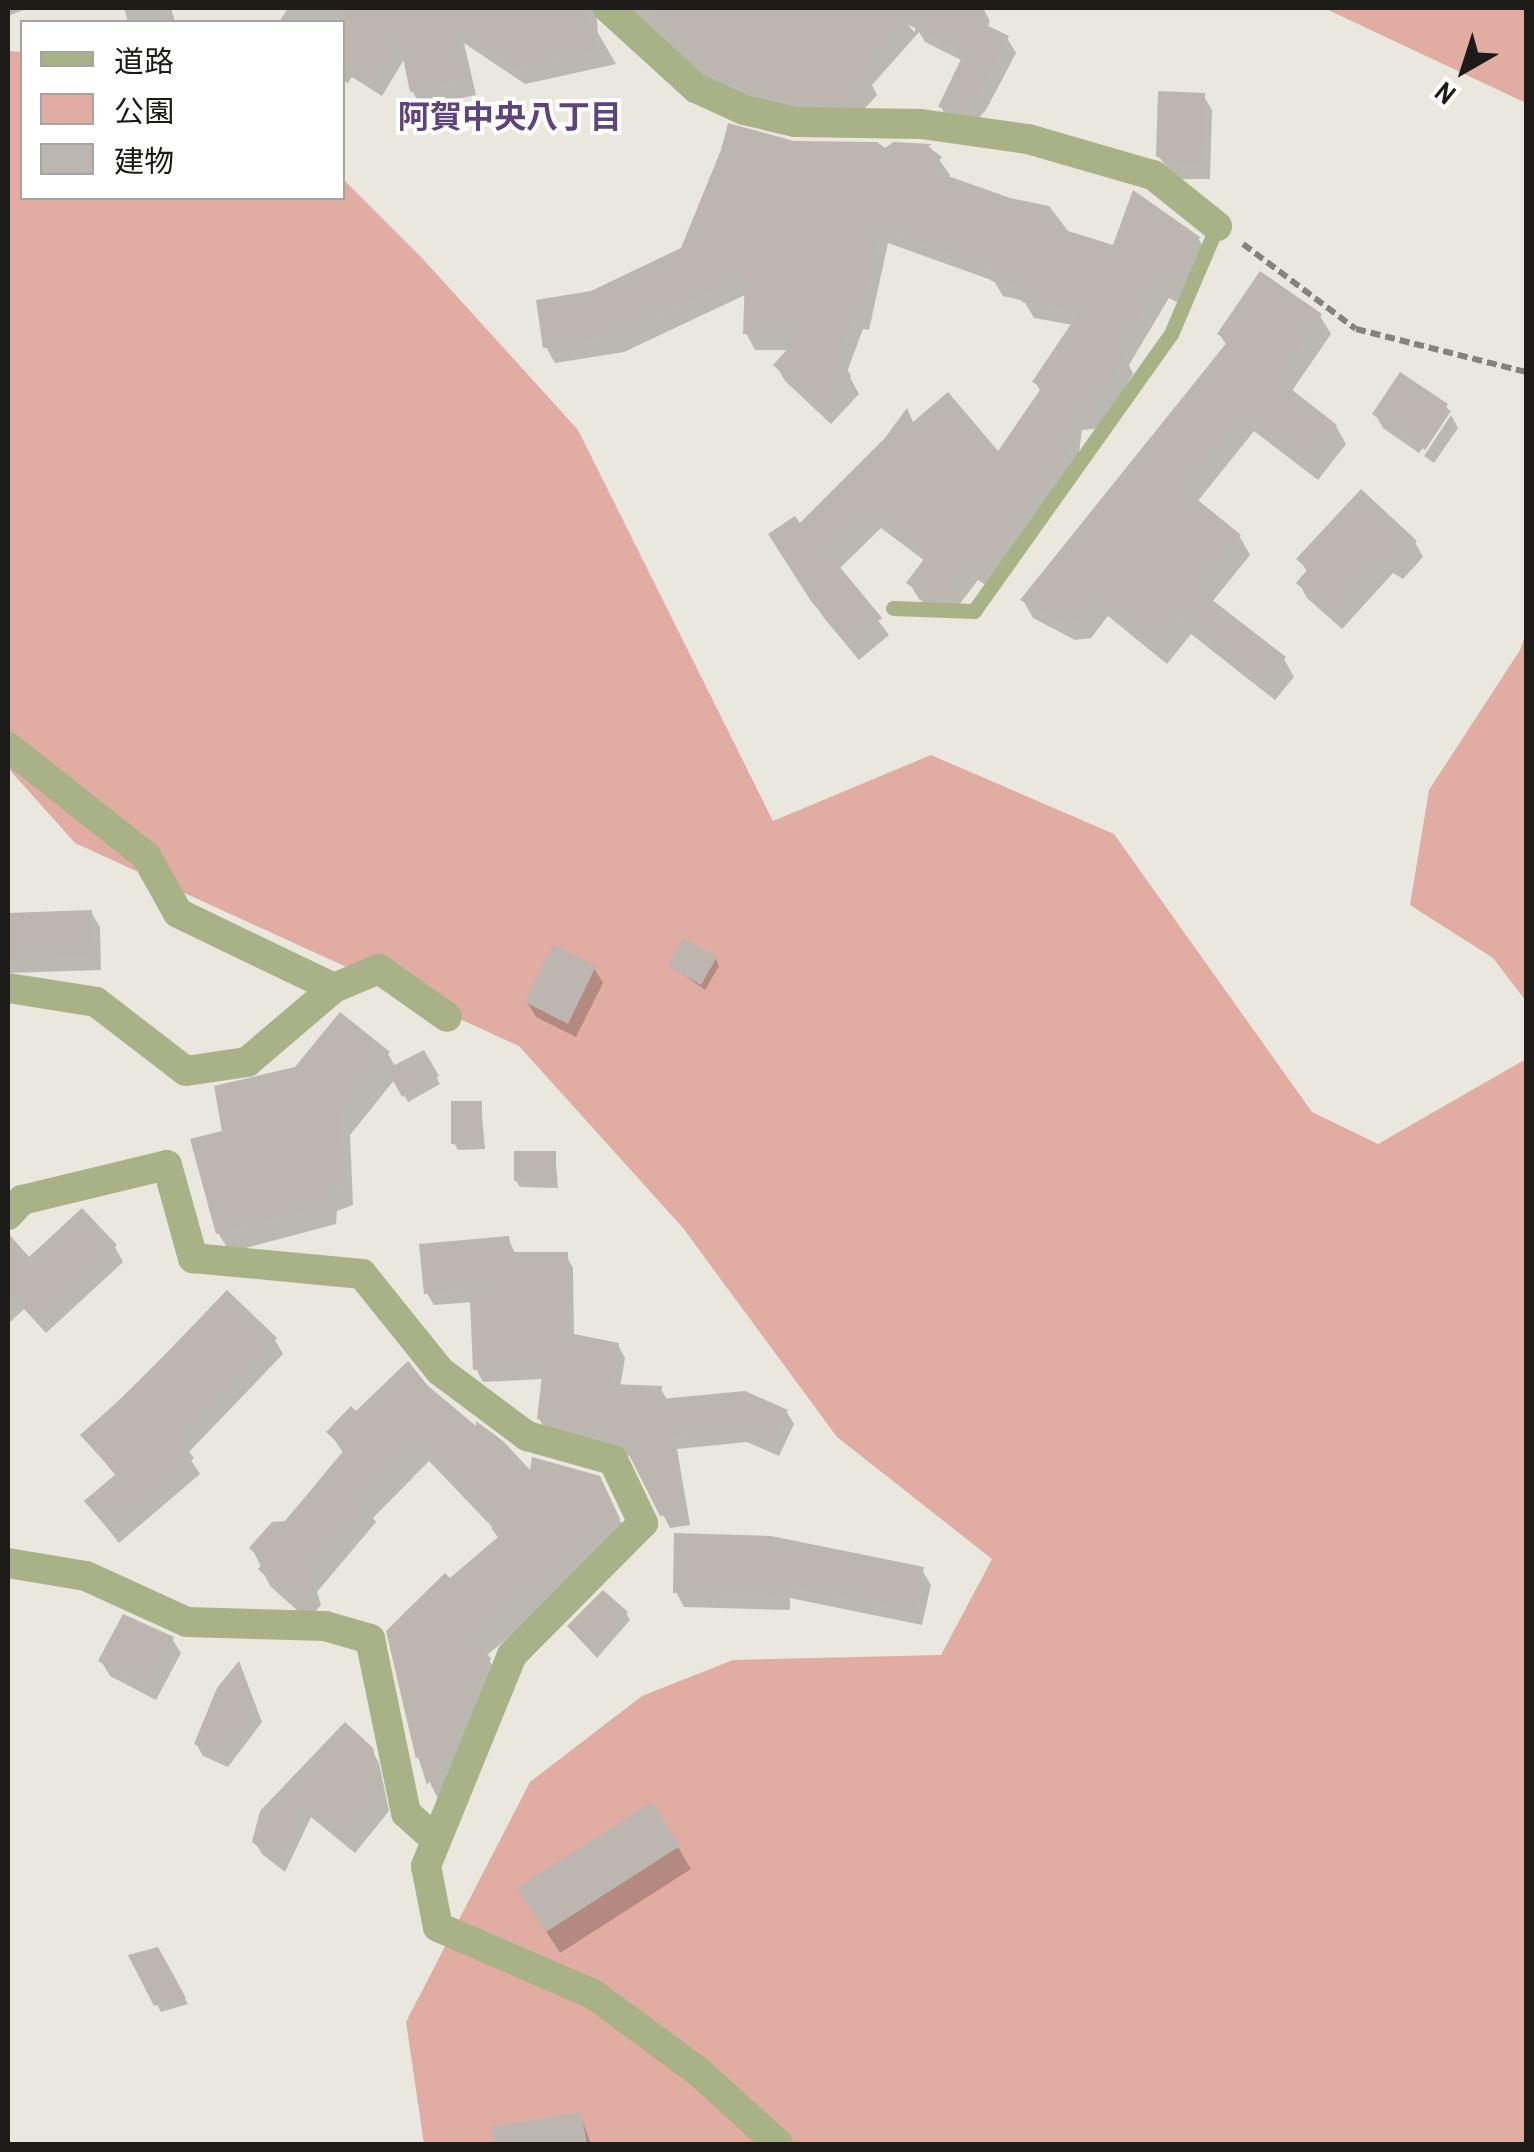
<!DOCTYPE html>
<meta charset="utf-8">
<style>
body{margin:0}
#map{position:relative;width:1534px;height:2152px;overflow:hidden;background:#eae7df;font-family:"Archivo Narrow","Noto Sans JP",sans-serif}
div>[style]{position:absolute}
.green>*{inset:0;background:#e1aca1}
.shadow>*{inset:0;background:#0003}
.building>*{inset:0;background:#bcb5b0}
.path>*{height:6px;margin-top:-3px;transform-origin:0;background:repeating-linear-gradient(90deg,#84827d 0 10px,transparent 0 15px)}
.lane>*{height:15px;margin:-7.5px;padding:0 7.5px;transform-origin:7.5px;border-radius:7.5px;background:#a9b287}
.street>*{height:30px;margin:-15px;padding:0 15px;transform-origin:15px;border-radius:15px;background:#a9b287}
span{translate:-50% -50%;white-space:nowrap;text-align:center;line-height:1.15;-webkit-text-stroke:8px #fff;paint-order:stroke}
.neighbourhood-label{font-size:32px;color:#5f437f;font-weight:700}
.frame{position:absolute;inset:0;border:10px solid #1c1b18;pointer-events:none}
.legend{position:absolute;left:20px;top:20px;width:325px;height:180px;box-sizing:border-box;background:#fff;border:2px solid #a4a4a3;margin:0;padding:12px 18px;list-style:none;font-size:30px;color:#1c1b18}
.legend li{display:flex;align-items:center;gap:20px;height:50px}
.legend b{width:50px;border:2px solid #a4a4a3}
.north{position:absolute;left:1414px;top:20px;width:100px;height:100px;-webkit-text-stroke:8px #fff;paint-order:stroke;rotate:219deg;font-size:28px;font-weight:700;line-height:40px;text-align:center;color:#1c1b18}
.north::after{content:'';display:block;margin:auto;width:35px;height:45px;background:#1c1b18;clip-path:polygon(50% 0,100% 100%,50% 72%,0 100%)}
</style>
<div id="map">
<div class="green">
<i style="clip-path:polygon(1324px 8px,1526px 8px,1526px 103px)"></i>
<i style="clip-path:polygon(8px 51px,22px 52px,22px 198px,342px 198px,343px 179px,422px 258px,578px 430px,773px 821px,931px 755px,1114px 834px,1312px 1112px,1378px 1144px,1526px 1059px,1526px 2144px,424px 2144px,406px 2022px,530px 1782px,642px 1696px,733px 1660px,941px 1655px,992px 1559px,837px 1437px,683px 1228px,519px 1046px,75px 843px,8px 768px)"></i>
<i style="clip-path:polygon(1526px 632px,1526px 1001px,1493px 958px,1410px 905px,1429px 790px,1520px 650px)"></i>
</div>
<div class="shadow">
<i style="clip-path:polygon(8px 8px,29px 8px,8px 16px)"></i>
<i style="clip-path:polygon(124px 8px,171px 8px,175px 22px,128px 22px)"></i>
<i style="clip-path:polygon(288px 8px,596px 8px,598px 33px,616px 64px,525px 84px,464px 43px,476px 95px,422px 107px,412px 91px,405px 58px,382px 96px,352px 77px,348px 83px,342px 80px,342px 22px,279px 22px)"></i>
<i style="clip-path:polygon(627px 8px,894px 8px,914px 32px,926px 8px,983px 8px,990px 21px,987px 28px,1007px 38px,1016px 53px,986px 110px,972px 125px,949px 122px,941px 107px,963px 61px,925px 42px,919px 32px,872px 85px,877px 95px,855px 119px,808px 119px,720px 89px)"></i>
<i style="clip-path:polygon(1203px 95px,1212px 110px,1210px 179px,1180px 179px,1168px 171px,1159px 156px)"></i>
<i style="clip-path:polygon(794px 143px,885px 151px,894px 145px,930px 147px,950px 175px,947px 178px,1066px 233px,1115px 248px,1198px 238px,1208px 255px,1186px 307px,1169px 298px,1129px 365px,1133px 374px,1101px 428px,1082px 430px,1077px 469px,995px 591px,978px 580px,952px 614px,938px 614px,919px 599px,909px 583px,925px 561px,881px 528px,839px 569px,889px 635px,859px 660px,824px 618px,780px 551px,799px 527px,914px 425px,999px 455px,1041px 392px,1035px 382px,1073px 325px,1034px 318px,1024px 301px,1003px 296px,994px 281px,888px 243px,869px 330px,863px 329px,847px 372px,859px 394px,831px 424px,785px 381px,776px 365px,789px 350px,755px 350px,746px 333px,747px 294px,624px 352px,555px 363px,546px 347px,591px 293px,683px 250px)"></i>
<i style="clip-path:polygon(1320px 316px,1331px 334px,1291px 392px,1336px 426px,1346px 444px,1318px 480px,1254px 431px,1197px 502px,1240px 537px,1250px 555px,1212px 602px,1284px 659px,1294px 677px,1275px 700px,1191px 634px,1167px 664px,1108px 616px,1091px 638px,1075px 640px,1033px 618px,1023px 600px,1227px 346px,1220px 335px)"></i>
<i style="clip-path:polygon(1446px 406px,1450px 412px,1419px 453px,1383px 428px,1375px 414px)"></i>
<i style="clip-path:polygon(1451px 415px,1458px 428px,1434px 463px,1424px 456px)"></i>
<i style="clip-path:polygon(1415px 542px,1423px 557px,1403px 579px,1393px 573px,1342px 629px,1307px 598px,1299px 583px,1308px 573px,1299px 559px)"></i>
<i style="clip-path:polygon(91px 912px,100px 927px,101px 970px,8px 973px,8px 925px,16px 915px)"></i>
<i style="clip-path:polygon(716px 959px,719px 966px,705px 990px,671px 966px)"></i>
<i style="clip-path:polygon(594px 968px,603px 983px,576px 1037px,536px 1017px,527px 1002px)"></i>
<i style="clip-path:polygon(423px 1053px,440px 1084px,408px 1102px,395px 1079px,350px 1135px,353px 1205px,337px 1211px,336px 1224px,230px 1252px,218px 1233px,225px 1132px,388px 1054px,396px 1068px)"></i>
<i style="clip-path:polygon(481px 1104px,485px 1149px,458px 1150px,454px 1143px)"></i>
<i style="clip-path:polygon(555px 1153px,558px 1188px,520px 1187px,516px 1181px)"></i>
<i style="clip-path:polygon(508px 1238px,516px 1255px,566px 1255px,573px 1268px,574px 1337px,618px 1345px,625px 1358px,620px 1387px,660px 1388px,668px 1401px,786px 1411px,794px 1424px,779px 1456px,747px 1442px,677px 1449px,690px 1525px,670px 1528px,633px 1457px,547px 1432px,539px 1419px,544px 1379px,483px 1382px,476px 1369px,473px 1302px,434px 1305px,427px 1293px)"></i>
<i style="clip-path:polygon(11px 1241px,29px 1260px,115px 1247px,123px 1262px,46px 1333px,24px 1309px,8px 1324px,8px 1245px)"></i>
<i style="clip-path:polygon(227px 1293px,275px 1340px,283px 1354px,187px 1454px,200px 1474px,119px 1543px,87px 1502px,117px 1477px,83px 1436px)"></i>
<i style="clip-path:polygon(427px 1388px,532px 1475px,608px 1496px,628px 1537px,486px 1656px,499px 1676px,438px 1799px,418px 1758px,389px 1632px,500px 1538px,494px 1529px,429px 1461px,373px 1518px,376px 1522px,317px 1592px,321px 1605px,308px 1620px,270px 1586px,252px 1548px,286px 1523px,344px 1454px,329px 1432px,356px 1414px)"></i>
<i style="clip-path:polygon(922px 1570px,931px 1585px,922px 1625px,790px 1598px,790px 1610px,684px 1607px,676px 1592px)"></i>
<i style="clip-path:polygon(626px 1613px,630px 1620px,597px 1658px,574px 1633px)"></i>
<i style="clip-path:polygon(172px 1639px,181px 1653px,156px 1700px,110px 1676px,101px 1661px)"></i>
<i style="clip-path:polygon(239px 1666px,262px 1722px,228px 1767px,203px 1756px,196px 1744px)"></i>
<i style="clip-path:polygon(371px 1750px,379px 1763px,389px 1811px,355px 1853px,311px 1817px,285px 1872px,262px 1854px,255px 1842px)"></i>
<i style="clip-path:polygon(678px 1847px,691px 1869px,560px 1953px,533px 1911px)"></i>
<i style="clip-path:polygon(156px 1950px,188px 2004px,161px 2012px,131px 1957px)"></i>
<i style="clip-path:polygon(580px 2114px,591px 2144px,557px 2144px,552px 2119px)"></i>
</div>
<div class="building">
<i style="clip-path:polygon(342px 8px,584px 8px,599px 50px,514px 69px,457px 31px,469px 79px,410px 92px,399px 38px,373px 82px,342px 63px)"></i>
<i style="clip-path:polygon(663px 8px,982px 8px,976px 20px,1009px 36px,978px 95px,963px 111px,938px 107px,964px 53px,903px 22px,862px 71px,870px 77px,846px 104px,797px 103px,750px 92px,709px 73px,652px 23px)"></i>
<i style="clip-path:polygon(1158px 91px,1205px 93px,1203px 165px,1170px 164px,1156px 156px)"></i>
<i style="clip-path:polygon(728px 123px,794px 141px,877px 142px,885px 148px,893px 142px,931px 144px,928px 147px,942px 157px,931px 170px,1010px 198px,1049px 206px,1068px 231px,1113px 245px,1133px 190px,1200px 237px,1177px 292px,1159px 283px,1119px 351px,1126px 355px,1092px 413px,1074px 414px,1069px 452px,985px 576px,968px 565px,943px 599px,927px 598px,906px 583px,927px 555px,870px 513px,829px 554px,882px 618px,848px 645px,811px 601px,768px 534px,795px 516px,800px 523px,885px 438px,907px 408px,913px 422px,948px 392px,998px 451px,1042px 387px,1032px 382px,1079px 312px,1022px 302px,1025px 288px,991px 281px,993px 269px,880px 228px,861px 315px,855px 314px,839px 354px,851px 376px,821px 409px,773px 365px,800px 335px,743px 334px,745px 275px,615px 336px,543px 348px,536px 300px,591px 291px,681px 248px,721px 150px)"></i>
<i style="clip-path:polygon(1260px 271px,1322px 314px,1278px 379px,1337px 425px,1307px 464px,1243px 414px,1183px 488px,1241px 535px,1198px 589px,1286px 657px,1264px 683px,1180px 617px,1156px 647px,1097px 600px,1080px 621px,1063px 622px,1020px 600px,1228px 341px,1217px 334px)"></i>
<i style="clip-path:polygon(1400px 372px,1448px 404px,1445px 408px,1451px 411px,1425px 450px,1372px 414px)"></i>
<i style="clip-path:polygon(1361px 489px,1417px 541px,1394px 565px,1383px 559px,1333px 616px,1296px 583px,1308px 569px,1296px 559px)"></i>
<i style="clip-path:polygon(92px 910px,94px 956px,8px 959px,8px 913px)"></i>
<i style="clip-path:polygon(683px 938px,717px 957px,701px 985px,668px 966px)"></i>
<i style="clip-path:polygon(553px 945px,596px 966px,568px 1024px,525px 1002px)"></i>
<i style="clip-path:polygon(340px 1012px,390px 1052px,340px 1114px,343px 1186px,327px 1191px,326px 1205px,216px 1234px,190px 1139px,222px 1131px,214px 1086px,295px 1067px)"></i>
<i style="clip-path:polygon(424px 1050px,439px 1076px,402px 1097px,387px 1069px)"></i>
<i style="clip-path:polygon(451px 1101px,482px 1101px,482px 1144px,451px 1144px)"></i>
<i style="clip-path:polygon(514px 1151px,556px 1151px,556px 1182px,514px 1181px)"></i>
<i style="clip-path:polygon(82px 1208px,117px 1245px,36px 1320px,8px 1289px,8px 1233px,29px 1257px)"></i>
<i style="clip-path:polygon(509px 1236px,511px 1252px,568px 1252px,569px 1333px,619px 1343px,612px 1384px,662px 1386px,661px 1399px,745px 1391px,788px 1410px,772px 1445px,739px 1430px,672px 1436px,684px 1513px,660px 1516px,624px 1445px,537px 1419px,543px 1366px,473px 1370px,470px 1301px,485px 1288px,424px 1294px,419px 1244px)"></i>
<i style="clip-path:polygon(227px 1290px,277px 1338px,179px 1440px,194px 1458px,109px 1530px,84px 1501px,116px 1474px,80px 1435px,133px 1388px)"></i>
<i style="clip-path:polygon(408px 1361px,428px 1386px,476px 1426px,476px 1421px,503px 1441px,530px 1470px,532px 1457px,600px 1476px,620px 1519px,544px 1596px,536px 1586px,474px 1642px,491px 1658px,454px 1748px,427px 1785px,418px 1756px,416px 1759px,386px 1631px,445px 1573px,450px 1578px,498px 1537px,491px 1528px,495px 1525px,418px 1446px,364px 1501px,368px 1504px,309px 1574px,314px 1587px,297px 1605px,258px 1569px,264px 1562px,249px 1548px,272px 1522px,285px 1521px,345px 1449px,326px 1432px,351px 1406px,356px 1411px)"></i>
<i style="clip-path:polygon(674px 1533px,771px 1536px,924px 1567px,915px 1611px,783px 1584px,783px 1596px,673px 1593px)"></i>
<i style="clip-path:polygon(603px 1590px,628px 1612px,593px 1653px,567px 1626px)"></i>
<i style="clip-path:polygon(123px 1614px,174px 1637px,147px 1687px,98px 1661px)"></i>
<i style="clip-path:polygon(239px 1661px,257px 1709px,221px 1756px,194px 1744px,217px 1688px)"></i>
<i style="clip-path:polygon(345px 1722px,373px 1748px,384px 1798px,347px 1843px,304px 1807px,278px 1862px,252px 1842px,260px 1811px)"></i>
<i style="clip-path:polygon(652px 1802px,680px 1846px,546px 1932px,517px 1888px)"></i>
<i style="clip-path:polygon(158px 1947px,186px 1998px,154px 2006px,128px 1955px)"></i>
<i style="clip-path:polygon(581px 2112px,587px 2144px,493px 2144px,491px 2127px)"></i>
</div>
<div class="path">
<i style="left:1243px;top:244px;width:141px;rotate:37deg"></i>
<i style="left:1356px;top:329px;width:175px;rotate:14.2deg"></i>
</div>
<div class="lane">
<i style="left:893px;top:608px;width:81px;rotate:2.1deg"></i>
<i style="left:974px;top:611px;width:340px;rotate:-54.6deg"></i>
<i style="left:1171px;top:334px;width:117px;rotate:-66.9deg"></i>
</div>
<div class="street">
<i style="left:608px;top:8px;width:119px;rotate:42.3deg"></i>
<i style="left:696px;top:88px;width:53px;rotate:24.6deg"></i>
<i style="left:744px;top:110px;width:52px;rotate:13.2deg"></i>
<i style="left:795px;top:122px;width:126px;rotate:0.9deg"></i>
<i style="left:921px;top:124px;width:108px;rotate:8deg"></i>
<i style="left:1028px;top:139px;width:130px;rotate:16.1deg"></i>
<i style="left:1153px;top:175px;width:82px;rotate:38.6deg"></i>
<i style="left:8px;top:747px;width:176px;rotate:38.3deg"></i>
<i style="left:146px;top:856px;width:65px;rotate:60.7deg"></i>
<i style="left:178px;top:913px;width:173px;rotate:25.7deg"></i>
<i style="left:334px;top:988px;width:49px;rotate:-22.9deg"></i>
<i style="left:379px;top:969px;width:83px;rotate:35.2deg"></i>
<i style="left:8px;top:988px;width:89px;rotate:9deg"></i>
<i style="left:96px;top:1002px;width:113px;rotate:37.5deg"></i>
<i style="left:186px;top:1071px;width:62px;rotate:-8.4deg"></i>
<i style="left:247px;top:1062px;width:114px;rotate:-40.4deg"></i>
<i style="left:8px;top:1215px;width:21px;rotate:-47deg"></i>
<i style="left:22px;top:1200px;width:149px;rotate:-13.6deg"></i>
<i style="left:167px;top:1165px;width:97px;rotate:74.4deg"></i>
<i style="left:193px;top:1258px;width:170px;rotate:5.4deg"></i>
<i style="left:362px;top:1274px;width:124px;rotate:51.2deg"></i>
<i style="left:440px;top:1371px;width:109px;rotate:36.8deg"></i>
<i style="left:527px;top:1436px;width:89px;rotate:15.6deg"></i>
<i style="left:613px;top:1460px;width:70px;rotate:64.5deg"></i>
<i style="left:643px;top:1523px;width:186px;rotate:134.8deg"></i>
<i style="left:512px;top:1655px;width:228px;rotate:112.2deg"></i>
<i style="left:426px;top:1866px;width:62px;rotate:78.9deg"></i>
<i style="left:438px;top:1927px;width:169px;rotate:23.4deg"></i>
<i style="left:593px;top:1994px;width:133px;rotate:36.4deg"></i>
<i style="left:700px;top:2073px;width:105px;rotate:42.3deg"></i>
<i style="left:8px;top:1563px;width:79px;rotate:9.5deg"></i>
<i style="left:86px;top:1576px;width:111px;rotate:24.5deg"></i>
<i style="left:187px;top:1622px;width:138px;rotate:1.7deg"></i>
<i style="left:325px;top:1626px;width:47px;rotate:16.1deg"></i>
<i style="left:370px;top:1639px;width:178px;rotate:78.3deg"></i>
<i style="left:406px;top:1813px;width:39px;rotate:42deg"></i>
</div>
<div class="neighbourhood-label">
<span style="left:510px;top:117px">阿賀中央八丁目</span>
</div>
<div class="frame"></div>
<ul class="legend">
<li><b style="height:12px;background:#a9b287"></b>道路</li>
<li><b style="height:28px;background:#e1aca1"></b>公園</li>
<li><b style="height:28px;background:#bcb5b0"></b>建物</li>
</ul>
<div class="north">N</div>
</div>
